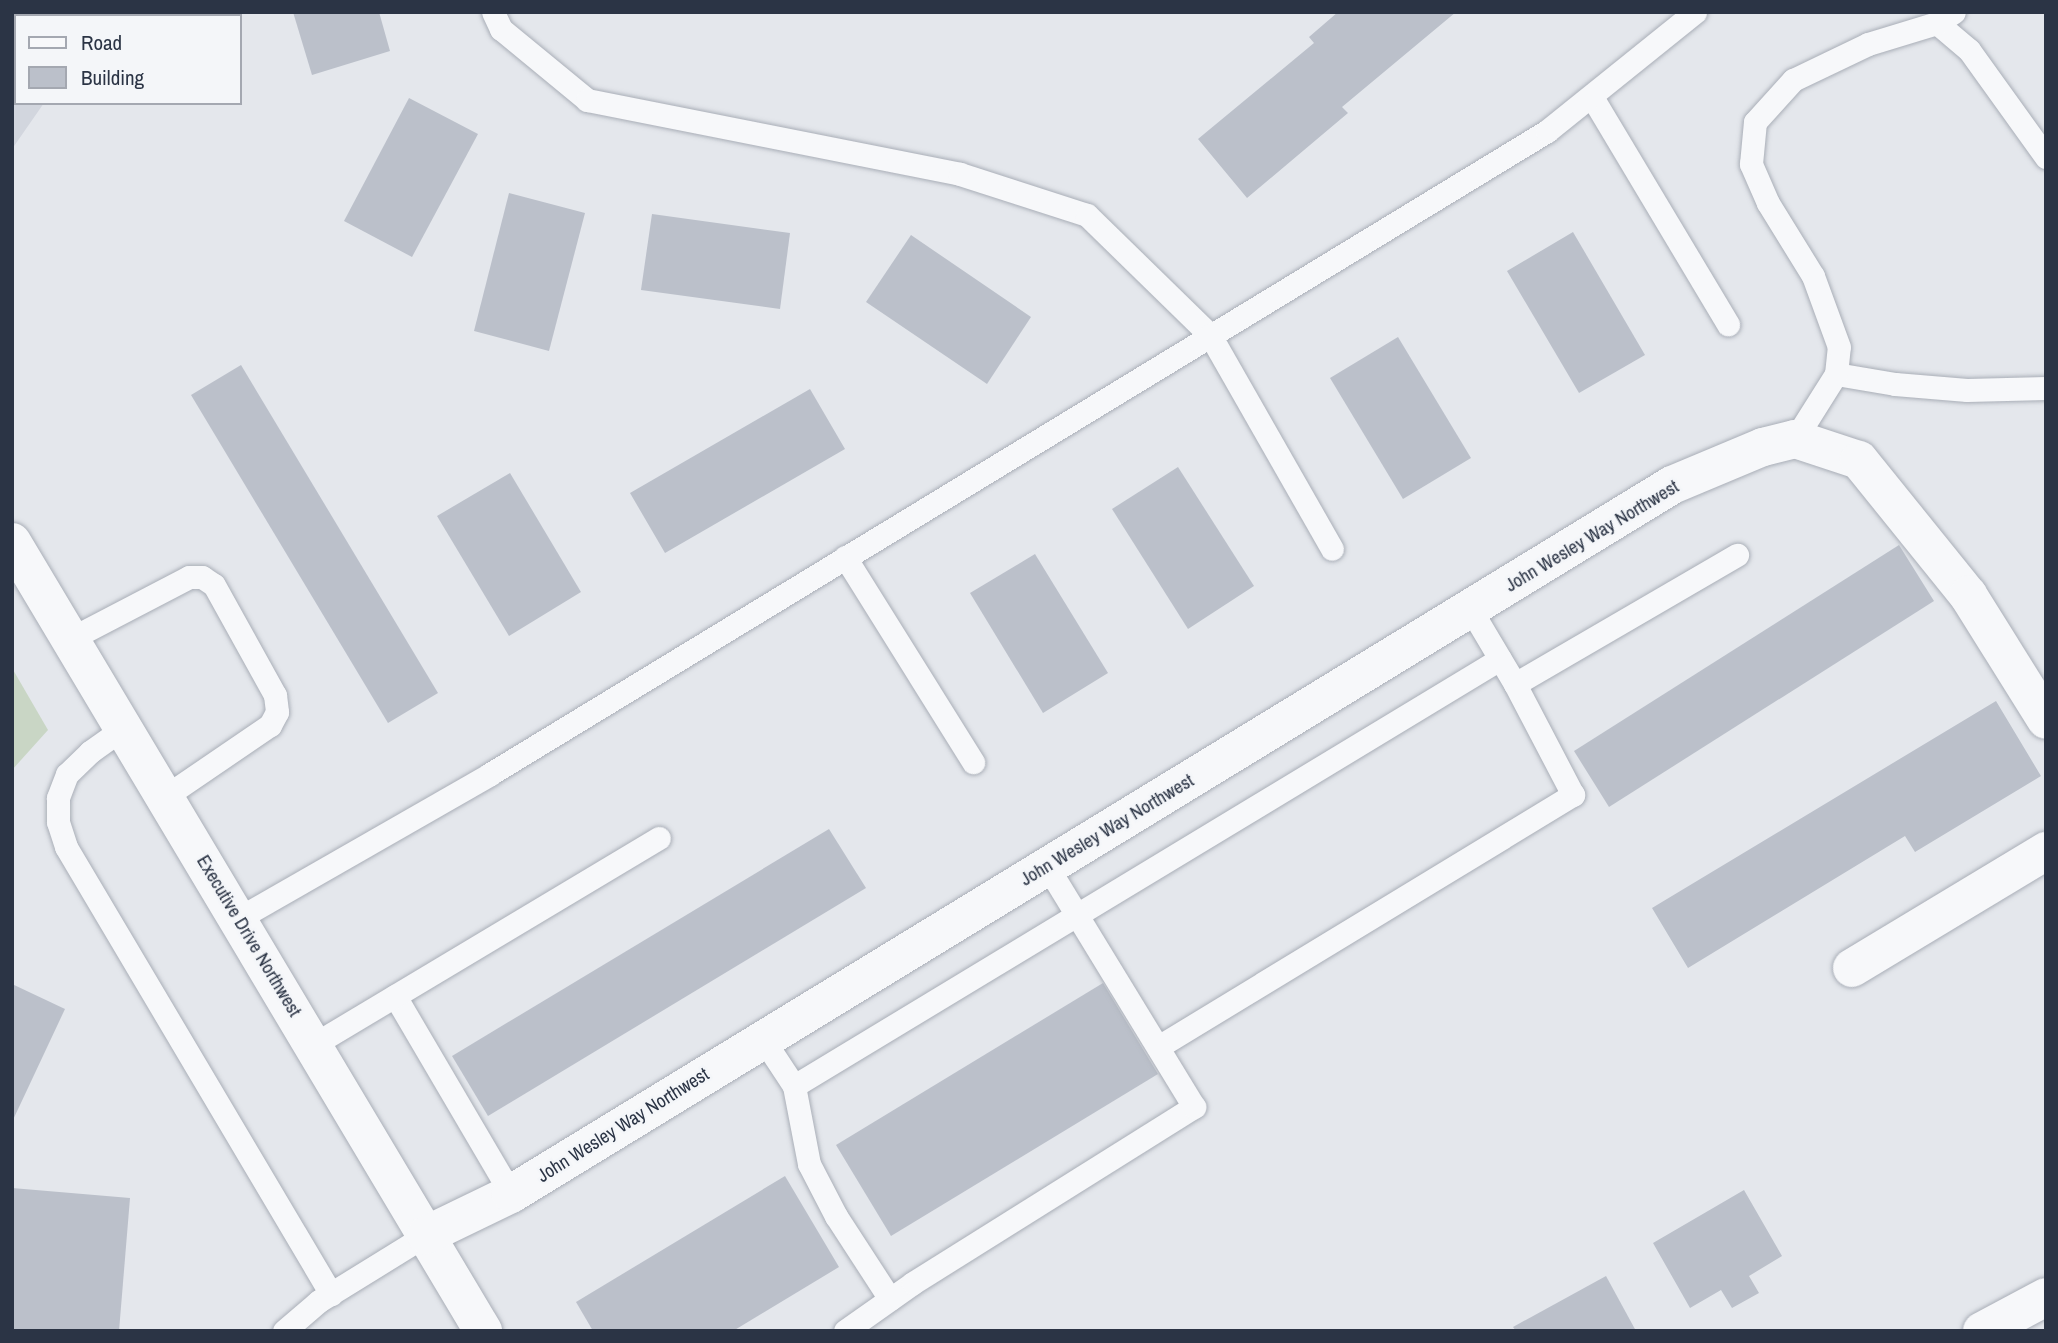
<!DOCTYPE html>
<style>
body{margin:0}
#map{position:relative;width:2058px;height:1343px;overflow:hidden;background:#e4e7ec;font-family:"Archivo Narrow",sans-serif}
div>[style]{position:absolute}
.built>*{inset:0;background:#d2d6de}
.green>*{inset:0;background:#c9d6c5}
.building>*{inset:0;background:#bbc0ca}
.roads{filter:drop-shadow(0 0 2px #a9aeb7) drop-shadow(0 0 2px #a9aeb7)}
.lane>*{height:23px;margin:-11.5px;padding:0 11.5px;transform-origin:11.5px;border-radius:11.5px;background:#f7f8fa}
.street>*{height:38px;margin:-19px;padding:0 19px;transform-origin:19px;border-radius:19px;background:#f7f8fa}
span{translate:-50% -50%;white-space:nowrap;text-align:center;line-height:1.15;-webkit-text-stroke:5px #f4f6f9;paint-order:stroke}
.street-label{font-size:19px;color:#2b3445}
.frame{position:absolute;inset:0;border:14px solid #2b3445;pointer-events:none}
.legend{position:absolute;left:14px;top:14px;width:228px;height:91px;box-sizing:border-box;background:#f4f6f9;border:2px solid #a4a8b1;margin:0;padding:9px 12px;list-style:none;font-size:21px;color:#2b3445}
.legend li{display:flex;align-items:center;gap:14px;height:35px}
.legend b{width:35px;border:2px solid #a4a8b1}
</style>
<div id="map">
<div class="built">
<i style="clip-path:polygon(12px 12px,83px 12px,87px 16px,16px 16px,16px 103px,44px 103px,12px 149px)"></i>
</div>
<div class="green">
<i style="clip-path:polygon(12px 668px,48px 730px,12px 770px)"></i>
</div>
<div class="building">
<i style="clip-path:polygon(293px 12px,379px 12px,390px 51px,312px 75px)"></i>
<i style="clip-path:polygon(1338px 12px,1456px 12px,1342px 107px,1348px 113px,1247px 198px,1198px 139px,1314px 43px,1309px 37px)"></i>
<i style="clip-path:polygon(409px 98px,478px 134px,412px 257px,344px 221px)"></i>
<i style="clip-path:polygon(509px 193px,585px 213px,549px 351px,474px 331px)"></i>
<i style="clip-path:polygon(652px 214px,790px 233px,780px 309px,641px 290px)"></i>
<i style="clip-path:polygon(1573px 232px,1645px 355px,1579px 393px,1507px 271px)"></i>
<i style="clip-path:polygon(911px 235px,1031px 317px,987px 384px,866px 302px)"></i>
<i style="clip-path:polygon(1398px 337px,1471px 458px,1403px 499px,1330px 378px)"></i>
<i style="clip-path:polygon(241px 365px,438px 693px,388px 723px,191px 395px)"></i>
<i style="clip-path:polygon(810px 389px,845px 449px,665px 553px,630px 493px)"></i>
<i style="clip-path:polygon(1178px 467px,1254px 586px,1188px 629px,1112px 509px)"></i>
<i style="clip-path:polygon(510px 473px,581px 592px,509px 636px,437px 516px)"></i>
<i style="clip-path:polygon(1899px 545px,1934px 601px,1609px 807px,1574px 751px)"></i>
<i style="clip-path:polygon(1035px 554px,1108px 673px,1043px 713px,970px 593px)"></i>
<i style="clip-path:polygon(1996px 701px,2041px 776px,1915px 852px,1905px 836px,1688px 968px,1652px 908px)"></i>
<i style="clip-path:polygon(829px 829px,866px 888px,488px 1116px,452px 1056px)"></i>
<i style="clip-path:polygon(1103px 983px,1158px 1074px,891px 1236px,836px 1145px)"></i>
<i style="clip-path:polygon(12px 984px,65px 1009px,12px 1122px)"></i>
<i style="clip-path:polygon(785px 1176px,839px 1267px,733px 1331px,593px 1331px,576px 1302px)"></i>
<i style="clip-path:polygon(12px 1188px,130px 1198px,119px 1331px,12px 1331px)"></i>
<i style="clip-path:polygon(1744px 1190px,1782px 1256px,1749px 1276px,1759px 1293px,1732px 1308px,1721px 1290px,1690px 1308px,1653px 1243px)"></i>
<i style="clip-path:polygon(1606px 1276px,1636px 1331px,1516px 1331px,1513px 1327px)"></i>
</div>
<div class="roads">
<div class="lane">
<i style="left:22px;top:12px;width:6px;rotate:39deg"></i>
<i style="left:493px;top:12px;width:19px;rotate:65deg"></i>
<i style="left:501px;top:29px;width:112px;rotate:39.5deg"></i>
<i style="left:587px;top:100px;width:380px;rotate:11.2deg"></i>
<i style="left:960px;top:174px;width:133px;rotate:17.9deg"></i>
<i style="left:1087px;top:215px;width:172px;rotate:44.3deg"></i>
<i style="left:1210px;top:335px;width:246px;rotate:60.3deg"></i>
<i style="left:1937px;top:23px;width:42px;rotate:40.2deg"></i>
<i style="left:1969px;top:50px;width:132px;rotate:54.3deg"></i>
<i style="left:12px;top:66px;width:6px;rotate:-51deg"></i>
<i style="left:1592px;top:97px;width:265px;rotate:59.1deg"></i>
<i style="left:1836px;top:374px;width:60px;rotate:9.6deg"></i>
<i style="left:1895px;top:384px;width:72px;rotate:4.8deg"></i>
<i style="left:1967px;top:390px;width:79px;rotate:-1.5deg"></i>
<i style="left:1795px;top:439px;width:77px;rotate:-57.8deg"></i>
<i style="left:1836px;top:374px;width:27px;rotate:-84deg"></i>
<i style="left:1839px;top:347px;width:76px;rotate:-110.1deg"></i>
<i style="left:1813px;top:276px;width:86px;rotate:-121.7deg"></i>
<i style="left:1768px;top:203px;width:43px;rotate:-113.6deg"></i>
<i style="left:1751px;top:164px;width:42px;rotate:-84.6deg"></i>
<i style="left:1755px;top:122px;width:57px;rotate:-47.9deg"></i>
<i style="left:1793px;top:80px;width:83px;rotate:-25.6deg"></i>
<i style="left:1868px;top:44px;width:72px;rotate:-16.9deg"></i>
<i style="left:1937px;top:23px;width:20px;rotate:-33deg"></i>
<i style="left:845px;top:557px;width:242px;rotate:58deg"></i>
<i style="left:1471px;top:610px;width:86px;rotate:59.3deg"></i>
<i style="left:1515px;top:684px;width:257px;rotate:-30.2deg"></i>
<i style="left:72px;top:638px;width:132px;rotate:-27.5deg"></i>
<i style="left:189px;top:577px;width:13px"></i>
<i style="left:202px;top:577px;width:14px;rotate:34deg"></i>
<i style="left:214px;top:585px;width:126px;rotate:61deg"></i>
<i style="left:275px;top:695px;width:17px;rotate:83deg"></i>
<i style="left:277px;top:712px;width:15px;rotate:118deg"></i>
<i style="left:270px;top:725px;width:126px;rotate:145.7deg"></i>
<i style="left:125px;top:727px;width:43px;rotate:144.5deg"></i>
<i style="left:90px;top:752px;width:32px;rotate:136deg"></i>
<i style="left:67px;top:774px;width:26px;rotate:111deg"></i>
<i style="left:58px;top:798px;width:24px;rotate:90deg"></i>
<i style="left:58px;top:822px;width:26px;rotate:72deg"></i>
<i style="left:66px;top:847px;width:520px;rotate:59.34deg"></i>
<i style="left:239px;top:918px;width:289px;rotate:-29.8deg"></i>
<i style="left:490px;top:774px;width:1237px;rotate:-31.31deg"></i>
<i style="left:1547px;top:131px;width:190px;rotate:-38.8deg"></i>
<i style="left:395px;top:996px;width:229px;rotate:59.6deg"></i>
<i style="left:763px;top:1039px;width:56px;rotate:56.6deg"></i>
<i style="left:794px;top:1086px;width:825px;rotate:-31.17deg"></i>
<i style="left:313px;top:1045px;width:403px;rotate:-30.9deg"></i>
<i style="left:1158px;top:1047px;width:486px;rotate:-31.3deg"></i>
<i style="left:1573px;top:795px;width:125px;rotate:-117.6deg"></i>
<i style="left:794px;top:1086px;width:79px;rotate:79.1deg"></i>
<i style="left:809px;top:1164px;width:59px;rotate:62.6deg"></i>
<i style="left:836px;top:1216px;width:99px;rotate:57deg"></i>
<i style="left:284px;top:1331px;width:46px;rotate:-40.6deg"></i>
<i style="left:319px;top:1301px;width:126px;rotate:-31.7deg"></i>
<i style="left:845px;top:1331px;width:83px;rotate:-35.2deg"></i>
<i style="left:913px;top:1283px;width:332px;rotate:-32.1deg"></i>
<i style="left:1194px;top:1107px;width:282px;rotate:-121.4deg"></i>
</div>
<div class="street">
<i style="left:12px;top:542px;width:919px;rotate:59.16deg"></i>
<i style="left:1852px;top:968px;width:227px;rotate:-31.1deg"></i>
<i style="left:426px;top:1235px;width:94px;rotate:-25.8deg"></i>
<i style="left:511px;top:1194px;width:1360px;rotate:-31.41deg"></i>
<i style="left:1672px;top:485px;width:99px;rotate:-22.7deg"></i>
<i style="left:1763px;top:447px;width:33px;rotate:-14deg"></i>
<i style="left:1795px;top:439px;width:67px;rotate:18.2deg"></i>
<i style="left:1859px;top:460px;width:174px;rotate:51.1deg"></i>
<i style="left:1968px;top:595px;width:147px;rotate:58deg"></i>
<i style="left:1982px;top:1331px;width:72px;rotate:-28deg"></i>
</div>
</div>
<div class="street-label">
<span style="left:1592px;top:536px;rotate:-31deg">John Wesley Way Northwest</span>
<span style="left:1107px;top:830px;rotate:-31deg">John Wesley Way Northwest</span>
<span style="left:249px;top:936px;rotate:59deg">Executive Drive Northwest</span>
<span style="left:623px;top:1125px;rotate:-32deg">John Wesley Way Northwest</span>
</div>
<div class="frame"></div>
<ul class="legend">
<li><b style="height:9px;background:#f7f8fa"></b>Road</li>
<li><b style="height:19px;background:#bbc0ca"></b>Building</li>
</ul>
</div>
